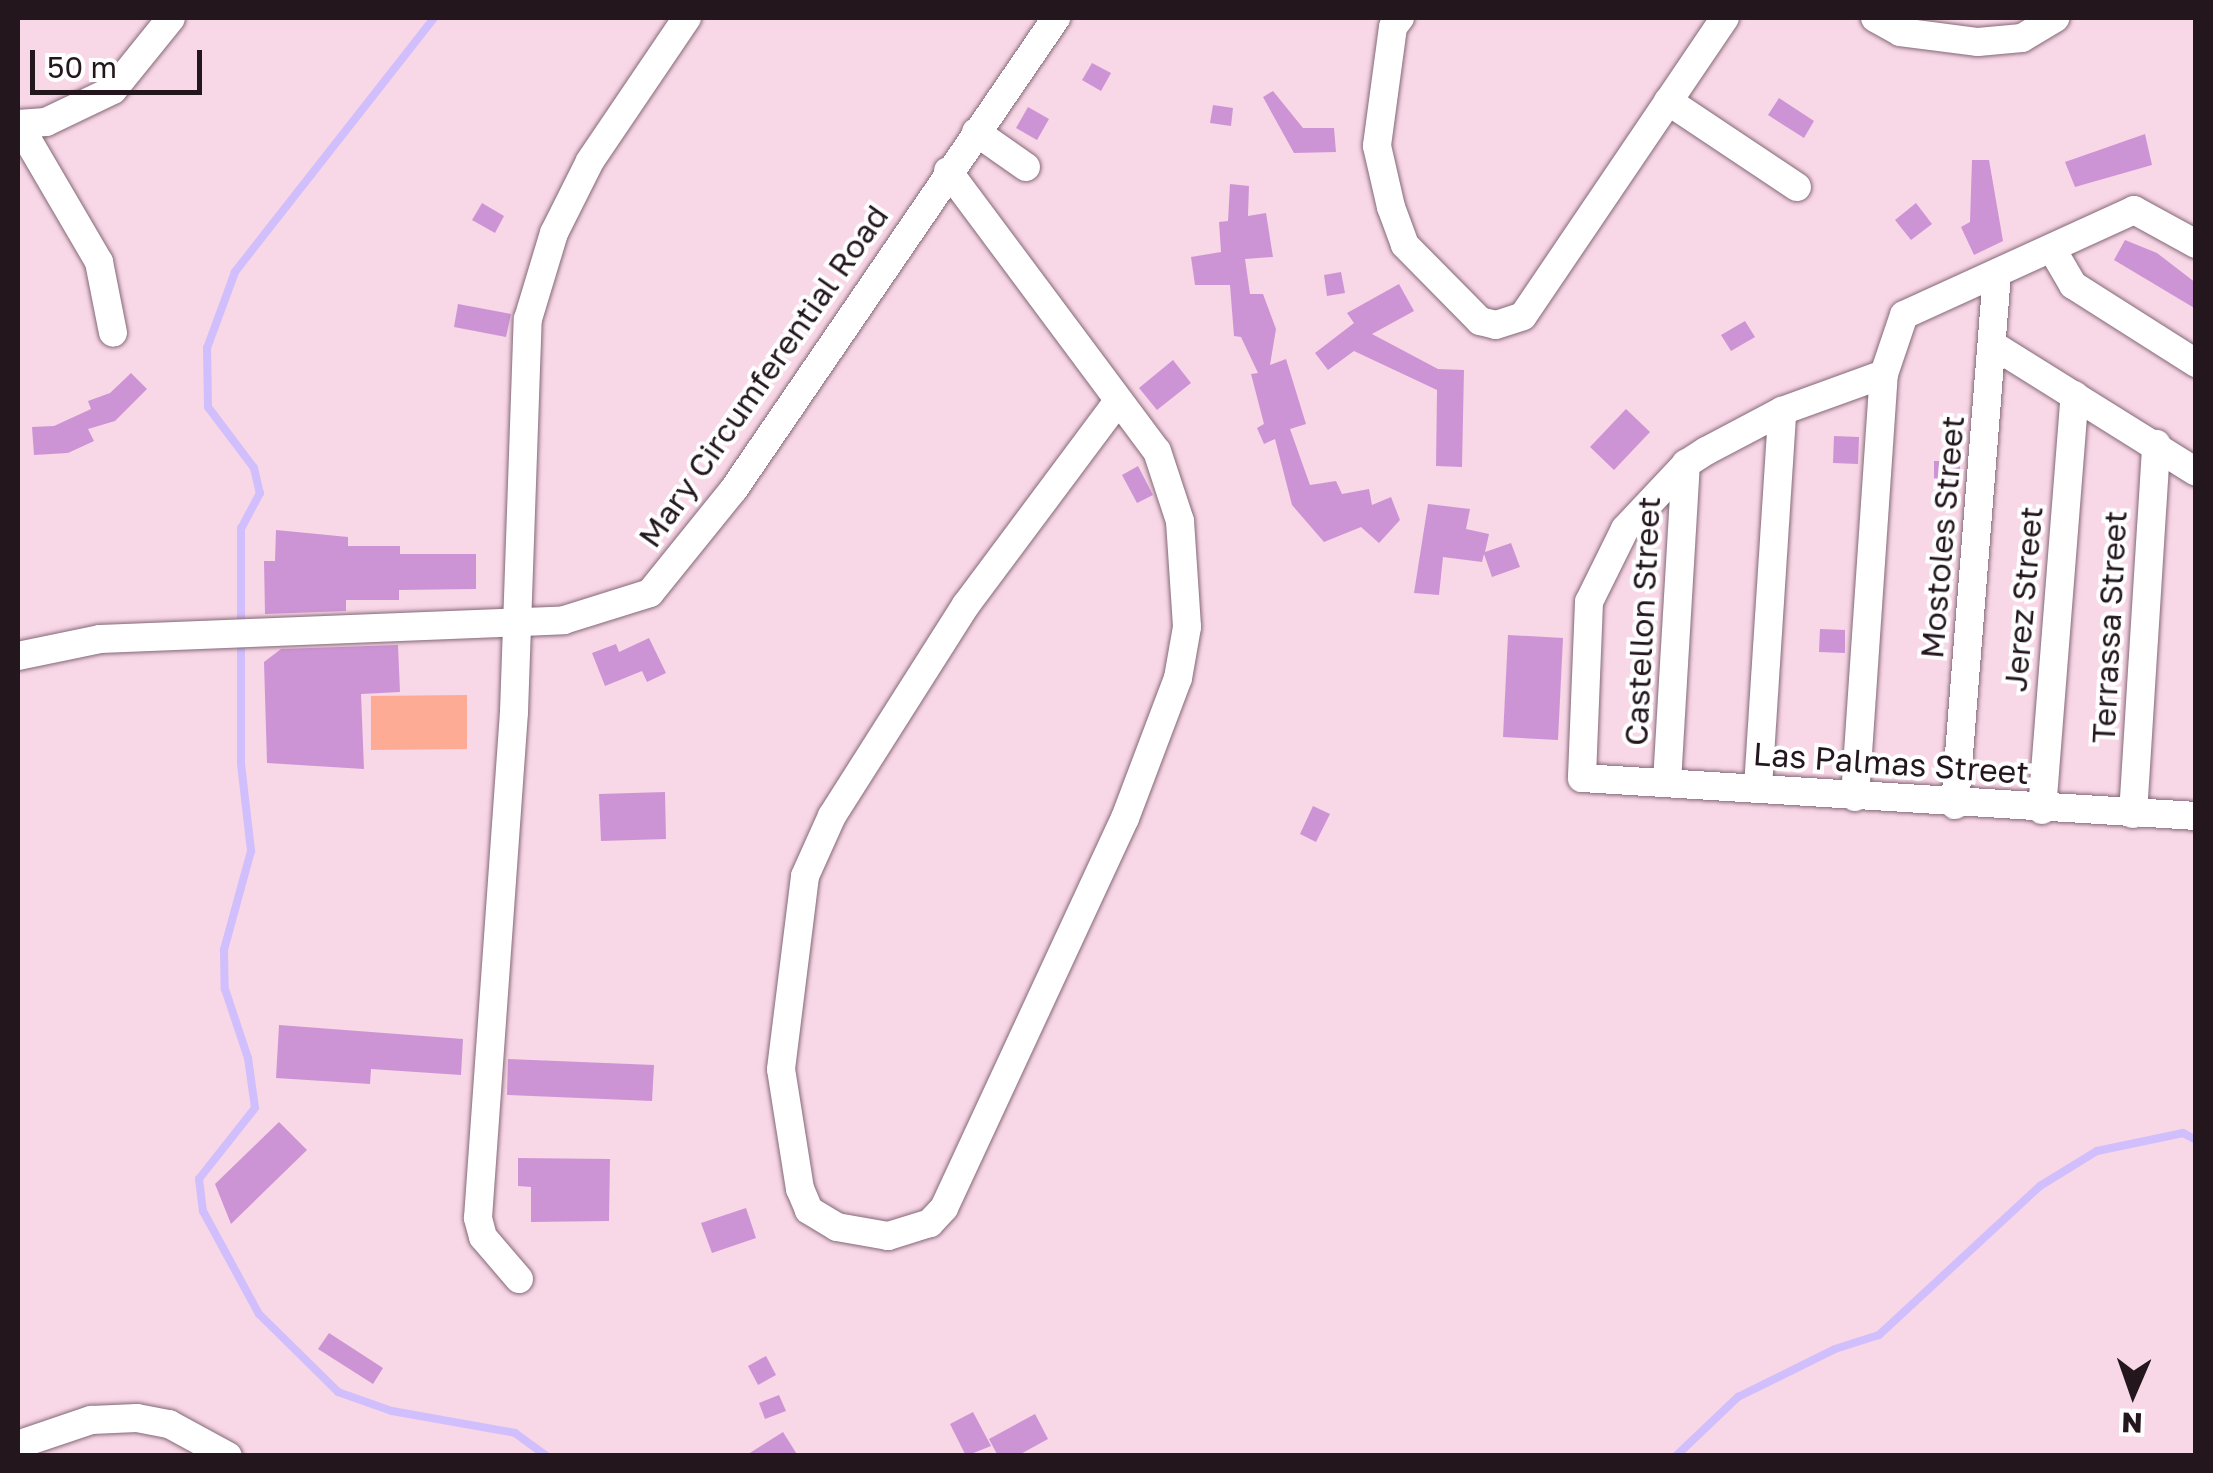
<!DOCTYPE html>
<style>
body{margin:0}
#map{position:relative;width:2213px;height:1473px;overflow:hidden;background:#f8d7e7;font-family:"Golos Text",sans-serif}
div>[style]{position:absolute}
.green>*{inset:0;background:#feab96}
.stream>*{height:8px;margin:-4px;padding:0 4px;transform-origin:4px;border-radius:4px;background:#d1befc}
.building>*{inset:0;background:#cd94d5}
.roads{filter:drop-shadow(0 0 2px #846876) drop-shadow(0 0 2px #846876)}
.minor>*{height:28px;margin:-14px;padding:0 14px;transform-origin:14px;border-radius:14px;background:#fff}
span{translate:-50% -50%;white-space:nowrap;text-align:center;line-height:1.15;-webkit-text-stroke:8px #fff;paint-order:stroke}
.street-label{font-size:32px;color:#23171d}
.frame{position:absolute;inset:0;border:20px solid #23171d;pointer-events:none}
.north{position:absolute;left:2083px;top:1343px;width:100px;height:100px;-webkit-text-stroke:8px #fff;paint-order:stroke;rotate:182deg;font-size:28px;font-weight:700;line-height:40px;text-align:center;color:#23171d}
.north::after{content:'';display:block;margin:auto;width:35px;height:45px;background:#23171d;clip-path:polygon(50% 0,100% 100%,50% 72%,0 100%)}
.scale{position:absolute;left:30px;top:50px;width:172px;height:45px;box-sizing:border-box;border:5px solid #23171d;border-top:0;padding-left:12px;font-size:30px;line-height:35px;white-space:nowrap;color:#23171d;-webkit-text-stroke:8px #fff;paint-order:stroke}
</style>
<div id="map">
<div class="green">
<i style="clip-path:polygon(467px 695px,467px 749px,371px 750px,371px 696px)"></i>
</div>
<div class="stream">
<i style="left:434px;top:18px;width:323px;rotate:128.1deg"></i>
<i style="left:235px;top:272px;width:81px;rotate:110.2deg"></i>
<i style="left:207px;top:348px;width:59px;rotate:89deg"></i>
<i style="left:208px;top:407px;width:76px;rotate:53deg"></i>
<i style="left:254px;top:468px;width:26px;rotate:77deg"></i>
<i style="left:260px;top:493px;width:40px;rotate:118deg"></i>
<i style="left:241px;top:528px;width:236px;rotate:90deg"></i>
<i style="left:241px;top:764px;width:88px;rotate:83.4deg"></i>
<i style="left:251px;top:851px;width:103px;rotate:105.3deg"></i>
<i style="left:224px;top:950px;width:39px;rotate:89deg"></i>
<i style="left:225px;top:989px;width:73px;rotate:71.6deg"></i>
<i style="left:248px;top:1058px;width:50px;rotate:82deg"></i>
<i style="left:255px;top:1108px;width:90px;rotate:128.3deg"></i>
<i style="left:199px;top:1179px;width:32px;rotate:83deg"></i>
<i style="left:203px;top:1211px;width:117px;rotate:61.5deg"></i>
<i style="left:259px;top:1314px;width:111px;rotate:44.6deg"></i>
<i style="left:338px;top:1392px;width:57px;rotate:19.4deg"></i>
<i style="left:392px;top:1411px;width:125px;rotate:10.1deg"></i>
<i style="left:515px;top:1433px;width:39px;rotate:36deg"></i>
<i style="left:1676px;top:1456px;width:86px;rotate:-43.6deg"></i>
<i style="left:1738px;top:1397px;width:108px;rotate:-26.3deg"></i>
<i style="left:1835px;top:1349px;width:46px;rotate:-17.7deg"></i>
<i style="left:1879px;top:1335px;width:219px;rotate:-42.8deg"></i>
<i style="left:2040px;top:1186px;width:67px;rotate:-31.6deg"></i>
<i style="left:2097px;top:1151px;width:88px;rotate:-11.8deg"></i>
<i style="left:2183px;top:1133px;width:15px;rotate:28deg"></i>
</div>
<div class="building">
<i style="clip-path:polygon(1092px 63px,1111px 73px,1101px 91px,1082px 80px)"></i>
<i style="clip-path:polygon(1273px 91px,1303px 128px,1334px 128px,1336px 152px,1294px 153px,1263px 97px)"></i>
<i style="clip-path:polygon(1779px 98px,1814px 121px,1804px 138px,1768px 115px)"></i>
<i style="clip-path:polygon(1213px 105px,1233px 108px,1231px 126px,1210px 123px)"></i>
<i style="clip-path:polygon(1028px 107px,1049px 119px,1037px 140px,1016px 128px)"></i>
<i style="clip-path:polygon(2145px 134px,2152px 165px,2075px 187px,2065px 162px)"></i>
<i style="clip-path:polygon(1972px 160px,1989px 160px,2003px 241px,1974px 255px,1961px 227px,1970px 222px)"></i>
<i style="clip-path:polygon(1230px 184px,1249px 186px,1248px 216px,1266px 213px,1273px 257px,1245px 259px,1250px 294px,1263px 294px,1276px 329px,1270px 365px,1286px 359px,1306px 424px,1290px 429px,1310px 485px,1336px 481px,1342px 494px,1369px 489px,1372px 505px,1391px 497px,1400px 520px,1379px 543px,1361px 527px,1324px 542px,1292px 505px,1275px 439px,1264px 444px,1257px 428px,1264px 424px,1251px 374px,1258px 373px,1241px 337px,1234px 336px,1230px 285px,1195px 285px,1191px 257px,1221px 252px,1219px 222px,1228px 221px)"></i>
<i style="clip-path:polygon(482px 203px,504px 216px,495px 233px,472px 220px)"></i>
<i style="clip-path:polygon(1916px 203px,1932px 224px,1911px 240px,1895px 220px)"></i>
<i style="clip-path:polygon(2125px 240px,2157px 253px,2196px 283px,2196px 309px,2114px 260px)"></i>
<i style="clip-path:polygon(1341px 272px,1345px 293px,1327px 296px,1324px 275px)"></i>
<i style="clip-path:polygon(1399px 284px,1414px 311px,1372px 334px,1438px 369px,1464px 370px,1462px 467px,1436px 466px,1437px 390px,1354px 351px,1328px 370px,1315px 353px,1354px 323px,1347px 313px)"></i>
<i style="clip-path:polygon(458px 304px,511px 314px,506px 337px,454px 327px)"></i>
<i style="clip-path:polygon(1745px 321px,1755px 337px,1731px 351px,1721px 335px)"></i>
<i style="clip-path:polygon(1173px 360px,1191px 383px,1157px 410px,1139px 388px)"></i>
<i style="clip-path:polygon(131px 373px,147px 389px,115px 421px,88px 429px,94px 441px,68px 453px,34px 455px,32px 427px,54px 426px,91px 409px,88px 401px,110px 393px)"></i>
<i style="clip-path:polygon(1626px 409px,1650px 432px,1614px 470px,1590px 447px)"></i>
<i style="clip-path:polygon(1834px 436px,1859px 437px,1858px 464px,1833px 463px)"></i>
<i style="clip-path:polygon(1934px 461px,1960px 461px,1960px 486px,1934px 486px)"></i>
<i style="clip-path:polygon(1138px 466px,1153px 495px,1137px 503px,1122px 475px)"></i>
<i style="clip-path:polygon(1428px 504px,1470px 509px,1466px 529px,1489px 534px,1485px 552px,1511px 543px,1520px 567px,1492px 577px,1484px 554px,1482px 562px,1443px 557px,1439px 595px,1414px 593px)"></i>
<i style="clip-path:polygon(276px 530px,348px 537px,348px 546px,400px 546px,400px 554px,476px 554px,476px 589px,399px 590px,399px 600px,346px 600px,346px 611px,265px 614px,264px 561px,275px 561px)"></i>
<i style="clip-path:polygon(1820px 629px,1845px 630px,1845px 653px,1819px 652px)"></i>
<i style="clip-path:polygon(1508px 635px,1563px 638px,1558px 740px,1503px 737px)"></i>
<i style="clip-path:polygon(649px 638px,666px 673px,647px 682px,642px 671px,605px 686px,592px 653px,616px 644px,619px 652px)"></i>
<i style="clip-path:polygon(398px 645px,400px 692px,361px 694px,364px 769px,267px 763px,264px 662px,281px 649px)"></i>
<i style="clip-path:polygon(665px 792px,666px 839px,601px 841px,599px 794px)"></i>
<i style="clip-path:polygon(1313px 806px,1330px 814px,1316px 842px,1300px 834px)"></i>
<i style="clip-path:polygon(279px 1025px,463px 1039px,461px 1075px,371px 1069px,370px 1084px,276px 1078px)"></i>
<i style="clip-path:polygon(508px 1059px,654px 1065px,652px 1101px,507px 1095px)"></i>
<i style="clip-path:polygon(279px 1122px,307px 1150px,231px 1224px,215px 1184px)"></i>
<i style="clip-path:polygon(518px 1158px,610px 1159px,609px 1221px,531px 1222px,531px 1187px,518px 1186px)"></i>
<i style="clip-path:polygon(746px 1208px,756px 1238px,712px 1253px,701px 1223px)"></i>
<i style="clip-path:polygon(329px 1333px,383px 1368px,373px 1384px,318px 1349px)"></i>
<i style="clip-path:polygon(766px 1356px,776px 1375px,758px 1385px,748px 1366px)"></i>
<i style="clip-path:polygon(779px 1395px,786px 1411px,765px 1419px,759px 1403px)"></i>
<i style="clip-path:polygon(973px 1412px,991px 1446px,966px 1456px,950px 1424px)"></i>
<i style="clip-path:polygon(1035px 1414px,1048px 1439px,1017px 1456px,998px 1456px,989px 1439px)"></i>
<i style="clip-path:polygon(783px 1432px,798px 1456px,745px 1456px)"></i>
</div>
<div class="roads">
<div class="minor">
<i style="left:1400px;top:18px;width:11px;rotate:128deg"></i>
<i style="left:1393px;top:27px;width:120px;rotate:97.7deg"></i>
<i style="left:1377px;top:146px;width:63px;rotate:77.1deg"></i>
<i style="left:1391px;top:207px;width:40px;rotate:69.8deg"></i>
<i style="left:1405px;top:245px;width:107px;rotate:45.4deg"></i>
<i style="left:1480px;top:321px;width:16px;rotate:14deg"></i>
<i style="left:1496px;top:325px;width:28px;rotate:-18deg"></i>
<i style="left:1523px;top:316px;width:360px;rotate:-55.9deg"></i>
<i style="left:1875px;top:18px;width:29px;rotate:29deg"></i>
<i style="left:1900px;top:32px;width:79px;rotate:7.3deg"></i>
<i style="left:1978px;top:42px;width:44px;rotate:-5.2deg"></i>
<i style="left:2022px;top:38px;width:39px;rotate:-31deg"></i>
<i style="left:1668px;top:101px;width:155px;rotate:33.7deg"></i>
<i style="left:18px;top:124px;width:28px;rotate:-4deg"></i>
<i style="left:46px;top:122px;width:74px;rotate:-25.5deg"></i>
<i style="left:113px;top:90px;width:92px;rotate:-51.1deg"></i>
<i style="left:19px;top:125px;width:159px;rotate:59.7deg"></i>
<i style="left:99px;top:262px;width:72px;rotate:78.8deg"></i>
<i style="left:976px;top:132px;width:61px;rotate:35deg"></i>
<i style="left:948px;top:171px;width:349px;rotate:53.3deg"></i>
<i style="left:1157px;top:451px;width:74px;rotate:71.8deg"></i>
<i style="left:1180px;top:521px;width:106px;rotate:86.2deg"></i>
<i style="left:1187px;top:627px;width:52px;rotate:100deg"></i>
<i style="left:1178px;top:678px;width:150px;rotate:110.7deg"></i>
<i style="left:1125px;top:818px;width:430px;rotate:114.9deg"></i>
<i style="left:944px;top:1208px;width:21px;rotate:133deg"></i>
<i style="left:930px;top:1223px;width:44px;rotate:162.8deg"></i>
<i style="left:888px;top:1236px;width:52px;rotate:-170deg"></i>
<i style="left:837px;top:1227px;width:33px;rotate:-149deg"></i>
<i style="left:809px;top:1210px;width:23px;rotate:-113deg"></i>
<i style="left:800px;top:1189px;width:121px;rotate:-99deg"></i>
<i style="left:781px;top:1069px;width:194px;rotate:-82.9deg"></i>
<i style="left:805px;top:876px;width:66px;rotate:-65.8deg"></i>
<i style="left:832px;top:816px;width:250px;rotate:-57.6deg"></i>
<i style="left:966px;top:605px;width:254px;rotate:-53.3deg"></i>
<i style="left:2052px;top:249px;width:42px;rotate:59.7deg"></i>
<i style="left:2073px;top:285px;width:146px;rotate:32.4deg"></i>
<i style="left:1993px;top:345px;width:239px;rotate:32deg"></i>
<i style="left:1884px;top:374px;width:109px;rotate:160.1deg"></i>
<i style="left:1782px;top:411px;width:86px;rotate:152.2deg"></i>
<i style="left:1706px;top:451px;width:24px;rotate:147deg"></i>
<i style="left:1686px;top:464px;width:89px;rotate:133.2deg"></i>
<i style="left:1625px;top:529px;width:81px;rotate:116.3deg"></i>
<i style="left:1589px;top:602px;width:176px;rotate:92.3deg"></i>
<i style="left:1582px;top:778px;width:615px;rotate:3.54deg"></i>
<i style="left:18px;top:656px;width:84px;rotate:-11.7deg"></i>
<i style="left:100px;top:639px;width:464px;rotate:-2.3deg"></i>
<i style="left:564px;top:620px;width:90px;rotate:-17.4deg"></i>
<i style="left:650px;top:593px;width:134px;rotate:-51.1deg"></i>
<i style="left:734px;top:489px;width:571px;rotate:-55.64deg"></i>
<i style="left:1667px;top:782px;width:319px;rotate:-86.6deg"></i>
<i style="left:1758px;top:787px;width:377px;rotate:-86.3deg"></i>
<i style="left:1855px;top:797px;width:424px;rotate:-86.1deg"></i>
<i style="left:1884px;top:374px;width:62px;rotate:-71.3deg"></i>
<i style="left:1904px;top:315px;width:253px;rotate:-24.5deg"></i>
<i style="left:2134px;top:210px;width:71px;rotate:28.7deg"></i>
<i style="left:1955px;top:805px;width:533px;rotate:-85.48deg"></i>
<i style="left:2042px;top:810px;width:416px;rotate:-85.5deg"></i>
<i style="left:2133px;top:814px;width:371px;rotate:-86.4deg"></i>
<i style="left:519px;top:1279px;width:55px;rotate:-130.6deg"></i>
<i style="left:483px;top:1237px;width:20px;rotate:-105deg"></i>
<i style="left:478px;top:1218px;width:507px;rotate:-85.93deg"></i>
<i style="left:514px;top:712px;width:393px;rotate:-88deg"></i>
<i style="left:528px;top:319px;width:90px;rotate:-73.2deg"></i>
<i style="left:554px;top:233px;width:80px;rotate:-63.4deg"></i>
<i style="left:590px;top:161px;width:173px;rotate:-55.9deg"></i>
<i style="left:26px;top:1442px;width:69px;rotate:-18.7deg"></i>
<i style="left:91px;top:1420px;width:46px;rotate:-2.5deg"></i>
<i style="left:137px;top:1418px;width:33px;rotate:11deg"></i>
<i style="left:169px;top:1424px;width:67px;rotate:28.5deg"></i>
</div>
</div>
<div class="street-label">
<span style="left:763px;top:376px;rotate:-55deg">Mary Circumferential Road</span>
<span style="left:1942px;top:537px;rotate:-85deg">Mostoles Street</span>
<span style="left:2023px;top:599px;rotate:-85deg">Jerez Street</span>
<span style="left:1642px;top:621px;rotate:-87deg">Castellon Street</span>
<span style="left:2109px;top:627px;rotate:-87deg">Terrassa Street</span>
<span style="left:1891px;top:763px;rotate:4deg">Las Palmas Street</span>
</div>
<div class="frame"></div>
<div class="north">N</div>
<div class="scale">50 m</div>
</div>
